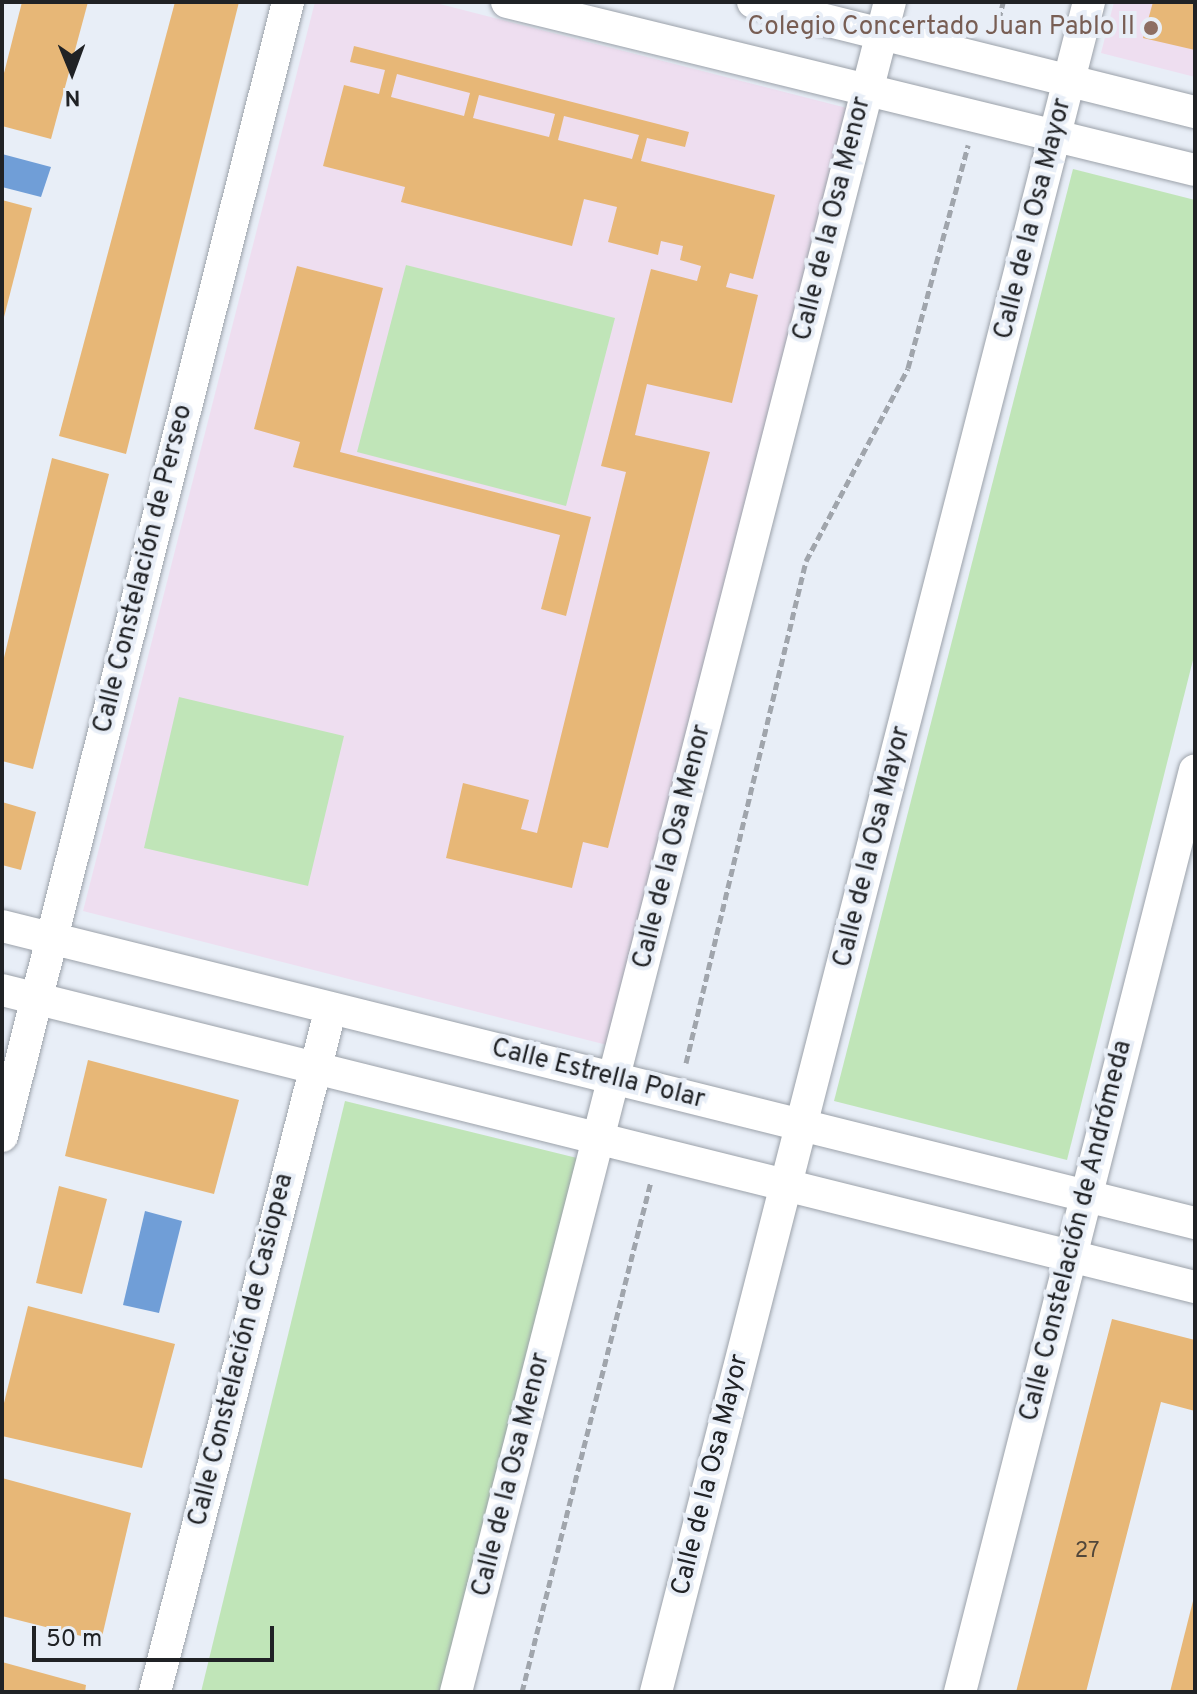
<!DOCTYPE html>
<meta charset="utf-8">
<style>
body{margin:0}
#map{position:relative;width:1197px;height:1694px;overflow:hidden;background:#e8eef7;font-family:Overpass,sans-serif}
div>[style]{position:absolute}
.education>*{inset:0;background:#eedef0}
.green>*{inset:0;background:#c0e5b8}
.water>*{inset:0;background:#709ed7}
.building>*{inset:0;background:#e7b777}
.path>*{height:5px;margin-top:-2.5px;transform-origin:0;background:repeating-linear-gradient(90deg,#a0a5ac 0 8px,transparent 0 12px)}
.roads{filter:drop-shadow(0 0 2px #9ca2aa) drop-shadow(0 0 2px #9ca2aa)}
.minor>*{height:32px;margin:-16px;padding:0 16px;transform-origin:16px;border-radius:16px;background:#fff}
.dots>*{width:22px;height:22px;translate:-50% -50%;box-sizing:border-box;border:4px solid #e8eef7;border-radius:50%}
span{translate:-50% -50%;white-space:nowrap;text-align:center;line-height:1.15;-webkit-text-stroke:8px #e8eef7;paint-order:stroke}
.number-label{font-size:22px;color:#52473a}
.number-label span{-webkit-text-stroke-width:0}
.education-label{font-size:26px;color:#785e54}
.right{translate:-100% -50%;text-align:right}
.street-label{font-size:26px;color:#202225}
.frame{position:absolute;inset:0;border:4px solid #202225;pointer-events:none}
.north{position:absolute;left:32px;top:32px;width:80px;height:80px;-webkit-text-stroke:6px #e8eef7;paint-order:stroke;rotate:179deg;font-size:22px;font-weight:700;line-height:32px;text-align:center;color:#202225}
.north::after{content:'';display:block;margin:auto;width:28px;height:36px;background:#202225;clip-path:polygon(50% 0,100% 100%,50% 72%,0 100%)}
.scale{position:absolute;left:32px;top:1626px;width:242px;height:36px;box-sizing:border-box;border:4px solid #202225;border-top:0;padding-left:10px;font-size:24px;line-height:28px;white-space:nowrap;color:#202225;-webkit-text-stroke:6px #e8eef7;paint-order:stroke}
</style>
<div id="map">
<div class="education">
<i style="clip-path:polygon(315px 2px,432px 2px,847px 108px,607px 1045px,83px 911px)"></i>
<i style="clip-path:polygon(1114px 2px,1195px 2px,1195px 77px,1101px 53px)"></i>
</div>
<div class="green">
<i style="clip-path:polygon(1073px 169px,1195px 200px,1195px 652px,1067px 1160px,834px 1101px)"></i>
<i style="clip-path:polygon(406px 265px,615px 318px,566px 506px,357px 452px)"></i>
<i style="clip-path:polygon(179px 697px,344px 736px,308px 886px,144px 848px)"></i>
<i style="clip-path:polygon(345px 1101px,577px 1158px,441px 1692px,201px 1692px)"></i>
</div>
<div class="water">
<i style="clip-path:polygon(2px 154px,51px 167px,41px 197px,2px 187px)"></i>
<i style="clip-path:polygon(145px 1211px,182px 1221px,159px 1313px,123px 1305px)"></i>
</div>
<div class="building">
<i style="clip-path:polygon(22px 2px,88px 2px,51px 139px,2px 126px,2px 81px)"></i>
<i style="clip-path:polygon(175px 2px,239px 2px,126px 454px,59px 436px)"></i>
<i style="clip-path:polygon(1153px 2px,1195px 2px,1195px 50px,1143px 38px)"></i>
<i style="clip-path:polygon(evenodd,354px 46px,689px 132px,685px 147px,647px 138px,641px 161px,775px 195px,753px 279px,730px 273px,726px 287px,758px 295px,732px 403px,647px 384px,635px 435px,710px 452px,608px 848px,583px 842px,572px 888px,446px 858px,463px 783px,529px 800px,521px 829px,537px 833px,626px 472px,601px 466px,651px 269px,697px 281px,701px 266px,680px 260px,683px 246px,661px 241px,658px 255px,608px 242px,617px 207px,584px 199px,572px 246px,401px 202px,405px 187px,323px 166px,344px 85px,379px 94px,385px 70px,350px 62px,354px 46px,397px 74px,470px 93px,464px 116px,391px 97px,397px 74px,354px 46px,479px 95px,555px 114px,549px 137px,473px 118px,479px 95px,354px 46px,564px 116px,639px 135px,632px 159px,558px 140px,564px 116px)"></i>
<i style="clip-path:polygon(2px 200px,32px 208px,3px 321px,2px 321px)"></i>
<i style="clip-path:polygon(297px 266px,383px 288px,340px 452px,591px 517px,566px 616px,541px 609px,560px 535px,293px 467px,300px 442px,254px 429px)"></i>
<i style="clip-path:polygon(52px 458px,109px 474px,33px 769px,2px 761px,2px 666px)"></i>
<i style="clip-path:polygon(2px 802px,36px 812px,21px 870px,2px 865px)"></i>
<i style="clip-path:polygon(88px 1060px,239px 1100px,214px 1194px,65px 1156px)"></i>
<i style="clip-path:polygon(59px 1186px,107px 1199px,82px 1294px,36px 1283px)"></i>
<i style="clip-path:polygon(28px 1306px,175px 1344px,142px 1468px,2px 1436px,2px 1411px)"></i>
<i style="clip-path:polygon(1112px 1319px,1195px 1340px,1195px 1411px,1161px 1402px,1086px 1692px,1016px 1692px)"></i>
<i style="clip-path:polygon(2px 1478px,131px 1513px,101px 1641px,2px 1616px)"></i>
<i style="clip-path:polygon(1194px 1597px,1195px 1692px,1170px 1692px)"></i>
<i style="clip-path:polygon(2px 1662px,86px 1685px,85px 1692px,2px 1692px)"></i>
</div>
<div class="path">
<i style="left:996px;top:31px;width:30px;rotate:-76deg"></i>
<i style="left:686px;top:1063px;width:516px;rotate:-76.56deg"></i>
<i style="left:806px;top:561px;width:218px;rotate:-62.1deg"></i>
<i style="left:908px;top:368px;width:231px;rotate:-74.9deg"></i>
<i style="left:522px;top:1692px;width:527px;rotate:-75.83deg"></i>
</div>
<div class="roads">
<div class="minor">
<i style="left:507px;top:2px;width:708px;rotate:13.72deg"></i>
<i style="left:753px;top:2px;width:455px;rotate:14deg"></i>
<i style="left:2px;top:926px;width:1229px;rotate:13.98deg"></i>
<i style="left:2px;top:990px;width:1229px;rotate:13.98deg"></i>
<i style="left:2px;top:1136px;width:1170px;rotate:-75.84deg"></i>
<i style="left:155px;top:1692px;width:706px;rotate:-75.57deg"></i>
<i style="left:456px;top:1692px;width:1745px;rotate:-75.6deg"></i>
<i style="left:656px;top:1692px;width:1745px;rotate:-75.63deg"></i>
<i style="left:960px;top:1692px;width:951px;rotate:-75.7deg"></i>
</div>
</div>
<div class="dots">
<i style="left:1151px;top:28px;background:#8d6e63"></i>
</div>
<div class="number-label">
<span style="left:1087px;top:1552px">27</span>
</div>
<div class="education-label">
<span class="right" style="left:1135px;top:28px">Colegio Concertado Juan Pablo II</span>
</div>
<div class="street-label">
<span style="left:833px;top:219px;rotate:-76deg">Calle de la Osa Menor</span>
<span style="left:1034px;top:219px;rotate:-76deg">Calle de la Osa Mayor</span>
<span style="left:144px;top:569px;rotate:-76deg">Calle Constelación de Perseo</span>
<span style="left:673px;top:847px;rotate:-76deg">Calle de la Osa Menor</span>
<span style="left:873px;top:847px;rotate:-76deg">Calle de la Osa Mayor</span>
<span style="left:598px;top:1075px;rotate:14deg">Calle Estrella Polar</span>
<span style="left:1077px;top:1231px;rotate:-76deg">Calle Constelación de Andrómeda</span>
<span style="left:242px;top:1350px;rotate:-76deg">Calle Constelación de Casiopea</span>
<span style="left:512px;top:1475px;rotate:-76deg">Calle de la Osa Menor</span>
<span style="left:711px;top:1475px;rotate:-76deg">Calle de la Osa Mayor</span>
</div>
<div class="frame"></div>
<div class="north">N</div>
<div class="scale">50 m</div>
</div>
